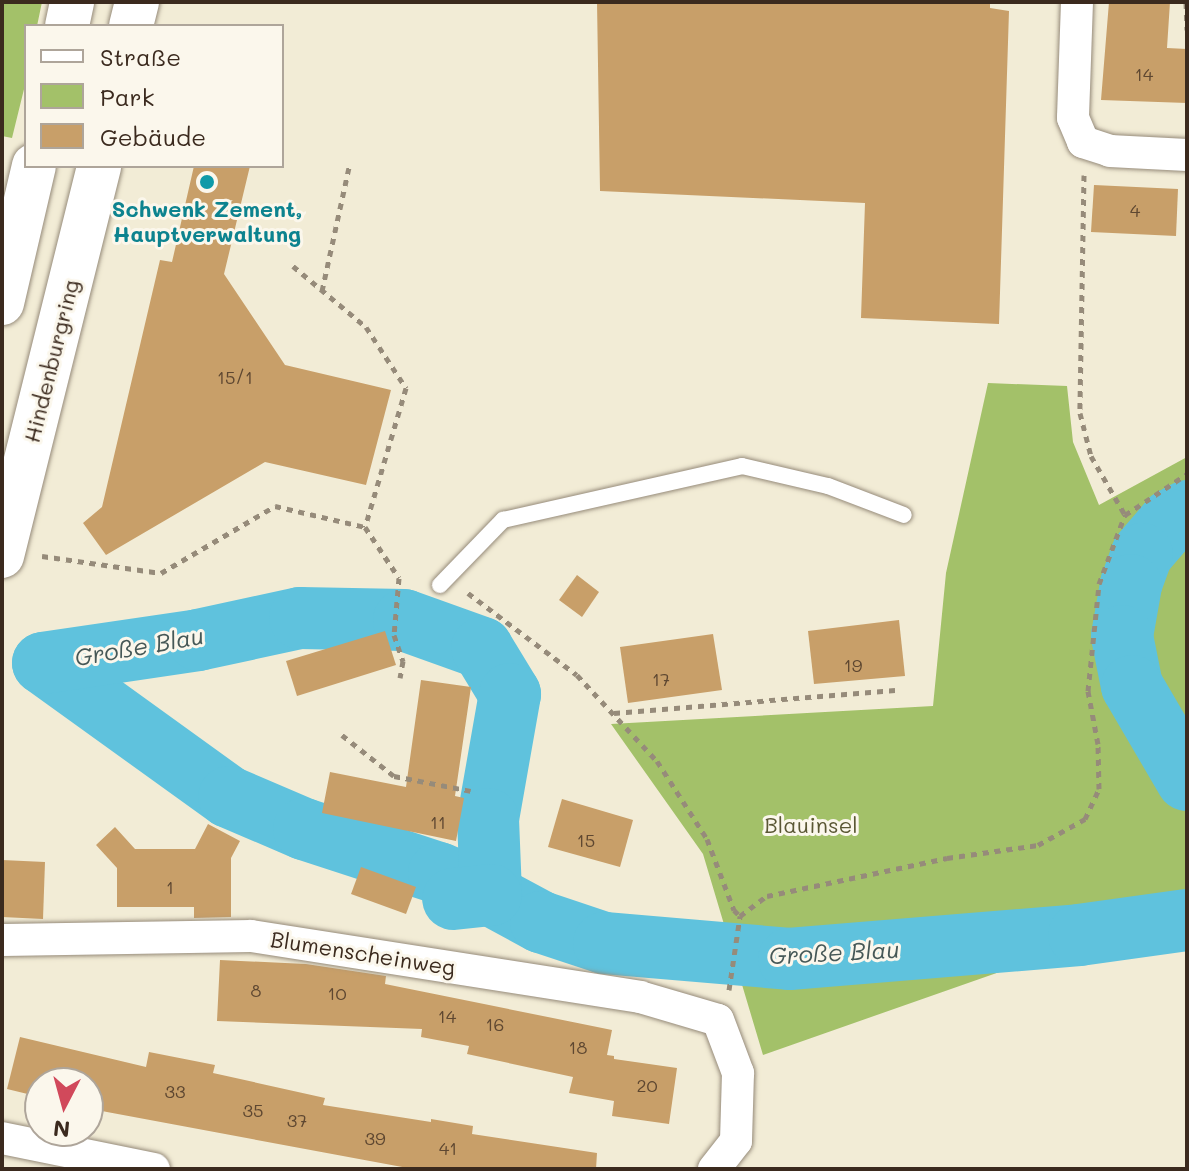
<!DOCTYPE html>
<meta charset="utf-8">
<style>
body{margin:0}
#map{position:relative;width:1189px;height:1171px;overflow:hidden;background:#f2ecd6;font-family:Mali,sans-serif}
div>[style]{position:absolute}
.green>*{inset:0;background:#a3c169}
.river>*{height:62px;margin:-31px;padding:0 31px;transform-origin:31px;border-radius:31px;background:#5fc2dd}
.building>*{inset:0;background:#c89f69}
.path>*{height:5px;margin-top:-2.5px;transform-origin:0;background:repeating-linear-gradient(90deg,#968b7a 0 6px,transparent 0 12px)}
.roads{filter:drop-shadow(0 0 2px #968b7a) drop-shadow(0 0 2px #968b7a)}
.service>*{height:16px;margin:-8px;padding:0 8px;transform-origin:8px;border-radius:8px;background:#fff}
.minor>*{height:32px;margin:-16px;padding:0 16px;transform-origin:16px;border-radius:16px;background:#fff}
.trunk>*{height:44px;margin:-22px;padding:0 22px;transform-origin:22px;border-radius:22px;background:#fff}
.dots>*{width:22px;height:22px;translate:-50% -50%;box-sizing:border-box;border:4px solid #fbf7ec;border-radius:50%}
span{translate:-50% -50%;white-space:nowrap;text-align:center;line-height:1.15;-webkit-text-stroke:6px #fbf7ec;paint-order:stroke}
.number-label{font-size:18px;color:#5e4731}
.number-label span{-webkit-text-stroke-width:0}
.culture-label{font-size:22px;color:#0d838f;font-weight:700}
.street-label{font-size:22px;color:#3b2a1e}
.park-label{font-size:22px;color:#5a5734}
.water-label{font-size:24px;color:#465857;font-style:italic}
.frame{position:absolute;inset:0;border:4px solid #3b2a1e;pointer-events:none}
.legend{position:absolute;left:24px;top:24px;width:260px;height:144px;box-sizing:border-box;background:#fbf7ec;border:2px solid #aea59a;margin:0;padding:10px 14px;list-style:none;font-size:24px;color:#3b2a1e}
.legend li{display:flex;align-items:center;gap:16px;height:40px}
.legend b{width:40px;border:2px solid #aea59a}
.north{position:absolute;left:24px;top:1067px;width:80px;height:80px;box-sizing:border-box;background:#fbf7ec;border:2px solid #aea59a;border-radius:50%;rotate:186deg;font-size:22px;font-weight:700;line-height:32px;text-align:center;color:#3b2a1e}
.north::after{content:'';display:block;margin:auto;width:28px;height:36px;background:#d1495b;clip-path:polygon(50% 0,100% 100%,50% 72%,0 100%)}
</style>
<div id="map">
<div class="green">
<i style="clip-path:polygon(2px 2px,42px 2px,37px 26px,26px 26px,26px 81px,12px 138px,2px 136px)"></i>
<i style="clip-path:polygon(988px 383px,1067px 386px,1073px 442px,1099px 505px,1187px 457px,1187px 906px,763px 1055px,703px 854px,611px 724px,933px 706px,946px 573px)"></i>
</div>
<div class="river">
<i style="left:1187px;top:511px;width:18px;rotate:151deg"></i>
<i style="left:1171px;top:520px;width:45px;rotate:130.5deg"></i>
<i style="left:1142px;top:554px;width:33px;rotate:110deg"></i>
<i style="left:1131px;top:585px;width:52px;rotate:100deg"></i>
<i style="left:1122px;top:636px;width:51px;rotate:78.7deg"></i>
<i style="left:1132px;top:686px;width:109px;rotate:59.7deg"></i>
<i style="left:43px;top:663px;width:229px;rotate:35.8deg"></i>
<i style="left:229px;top:797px;width:82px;rotate:23.1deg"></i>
<i style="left:304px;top:829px;width:142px;rotate:18.1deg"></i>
<i style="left:439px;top:873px;width:56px;rotate:22.9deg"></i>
<i style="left:491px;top:895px;width:57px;rotate:28.4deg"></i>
<i style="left:541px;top:922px;width:66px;rotate:18.4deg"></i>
<i style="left:604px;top:943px;width:186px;rotate:4.9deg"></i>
<i style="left:789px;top:959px;width:291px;rotate:-4.7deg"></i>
<i style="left:1079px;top:935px;width:109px;rotate:-7.9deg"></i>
<i style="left:43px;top:663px;width:157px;rotate:-8.4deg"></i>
<i style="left:198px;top:640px;width:104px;rotate:-12.2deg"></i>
<i style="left:300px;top:618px;width:104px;rotate:1.1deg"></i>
<i style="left:404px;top:620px;width:83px;rotate:19.7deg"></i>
<i style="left:482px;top:648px;width:54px;rotate:58.7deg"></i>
<i style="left:510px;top:694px;width:127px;rotate:100deg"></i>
<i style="left:488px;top:819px;width:76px;rotate:87.7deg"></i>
<i style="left:491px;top:895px;width:38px;rotate:174deg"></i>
</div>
<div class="building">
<i style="clip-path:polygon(597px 2px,990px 2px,990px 8px,1009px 11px,999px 324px,861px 318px,865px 203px,600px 191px)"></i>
<i style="clip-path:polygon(1109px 2px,1170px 2px,1167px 48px,1187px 49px,1187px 103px,1101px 100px)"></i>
<i style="clip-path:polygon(194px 166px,250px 166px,224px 274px,285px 365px,391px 390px,366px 485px,265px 462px,106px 555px,83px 523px,102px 507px,160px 260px,172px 262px)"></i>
<i style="clip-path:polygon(1094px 185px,1178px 189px,1176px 236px,1091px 232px)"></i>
<i style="clip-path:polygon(577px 575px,599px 592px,582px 617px,559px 600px)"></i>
<i style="clip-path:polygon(899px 620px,905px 676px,814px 684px,808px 631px)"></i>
<i style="clip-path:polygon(385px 631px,396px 665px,297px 696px,286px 661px)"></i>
<i style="clip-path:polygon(713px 634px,722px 690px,628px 703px,620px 647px)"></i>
<i style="clip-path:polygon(421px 680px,471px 687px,455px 796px,464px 798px,456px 841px,322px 813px,330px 772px,406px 787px)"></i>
<i style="clip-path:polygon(562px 799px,633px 820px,620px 867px,548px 847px)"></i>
<i style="clip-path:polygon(208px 824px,240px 841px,231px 858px,231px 917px,194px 918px,194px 907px,117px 907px,117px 868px,96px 845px,115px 827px,135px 849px,195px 849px)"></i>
<i style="clip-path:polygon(2px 860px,45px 862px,43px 919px,2px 917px)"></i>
<i style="clip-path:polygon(361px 867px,416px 887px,406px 914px,351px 894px)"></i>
<i style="clip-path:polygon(220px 960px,306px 964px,386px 976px,385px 984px,612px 1030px,607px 1055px,614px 1056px,614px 1059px,677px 1068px,669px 1124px,612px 1116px,614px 1101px,569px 1093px,573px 1077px,467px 1054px,469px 1046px,421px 1037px,422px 1029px,217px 1021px)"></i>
<i style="clip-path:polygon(20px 1037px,146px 1067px,149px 1052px,215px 1065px,213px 1073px,325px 1098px,323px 1105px,431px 1122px,431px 1119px,473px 1126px,472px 1134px,597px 1153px,596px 1169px,413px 1169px,107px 1112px,88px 1108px,88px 1083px,40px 1083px,40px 1097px,7px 1089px)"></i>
</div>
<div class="path">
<i style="left:1186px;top:2px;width:28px;rotate:88deg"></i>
<i style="left:1084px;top:175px;width:238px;rotate:91deg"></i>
<i style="left:1080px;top:413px;width:44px;rotate:75.7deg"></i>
<i style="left:1091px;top:456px;width:68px;rotate:60deg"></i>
<i style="left:293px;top:266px;width:95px;rotate:39.9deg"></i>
<i style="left:366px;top:327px;width:73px;rotate:56.7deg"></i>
<i style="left:406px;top:388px;width:145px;rotate:106.4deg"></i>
<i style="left:322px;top:291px;width:127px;rotate:-77.7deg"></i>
<i style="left:42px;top:556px;width:120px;rotate:8.1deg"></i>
<i style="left:161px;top:573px;width:132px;rotate:-30.4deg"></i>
<i style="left:275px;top:506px;width:92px;rotate:13.1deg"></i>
<i style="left:365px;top:527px;width:61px;rotate:56.3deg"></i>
<i style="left:399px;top:578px;width:57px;rotate:95deg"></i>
<i style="left:394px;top:635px;width:28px;rotate:71deg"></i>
<i style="left:403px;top:661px;width:17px;rotate:100deg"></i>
<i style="left:468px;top:593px;width:136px;rotate:37deg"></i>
<i style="left:577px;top:675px;width:117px;rotate:47.1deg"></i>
<i style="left:657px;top:761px;width:93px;rotate:57.3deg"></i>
<i style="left:707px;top:839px;width:76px;rotate:69.2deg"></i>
<i style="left:734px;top:910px;width:8px;rotate:45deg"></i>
<i style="left:614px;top:713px;width:282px;rotate:-4.7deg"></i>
<i style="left:342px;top:735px;width:66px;rotate:38.3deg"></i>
<i style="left:394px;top:776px;width:78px;rotate:11deg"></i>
<i style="left:729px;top:990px;width:75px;rotate:-81.5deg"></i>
<i style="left:740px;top:916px;width:34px;rotate:-37deg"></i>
<i style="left:767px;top:896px;width:184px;rotate:-11.9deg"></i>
<i style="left:947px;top:858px;width:92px;rotate:-8.1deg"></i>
<i style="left:1038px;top:845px;width:54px;rotate:-29deg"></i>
<i style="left:1085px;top:819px;width:33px;rotate:-65deg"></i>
<i style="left:1099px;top:789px;width:45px;rotate:-91.3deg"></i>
<i style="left:1098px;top:744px;width:54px;rotate:-100.7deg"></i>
<i style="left:1088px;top:691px;width:108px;rotate:-84.1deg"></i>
<i style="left:1099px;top:584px;width:74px;rotate:-69.4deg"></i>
<i style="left:1125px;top:515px;width:74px;rotate:-33.5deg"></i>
</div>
<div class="roads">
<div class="service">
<i style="left:440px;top:585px;width:91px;rotate:-45.9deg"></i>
<i style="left:503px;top:520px;width:245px;rotate:-12.7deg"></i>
<i style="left:742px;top:466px;width:88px;rotate:13.1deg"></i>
<i style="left:828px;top:486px;width:81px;rotate:20.9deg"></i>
</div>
<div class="minor">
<i style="left:1077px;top:2px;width:116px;rotate:92deg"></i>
<i style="left:1073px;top:118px;width:26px;rotate:67deg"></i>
<i style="left:1083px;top:142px;width:28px;rotate:18deg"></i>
<i style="left:1110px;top:151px;width:77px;rotate:3deg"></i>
<i style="left:2px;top:940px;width:249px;rotate:-0.9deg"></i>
<i style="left:251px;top:936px;width:394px;rotate:8.9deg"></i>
<i style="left:640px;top:997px;width:81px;rotate:16.4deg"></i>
<i style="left:718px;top:1020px;width:57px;rotate:69.3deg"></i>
<i style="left:738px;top:1073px;width:68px;rotate:91.7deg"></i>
<i style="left:736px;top:1141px;width:36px;rotate:128deg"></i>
<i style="left:2px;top:1138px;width:155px;rotate:11.5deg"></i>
</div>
<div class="trunk">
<i style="left:67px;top:26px;width:25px;rotate:-78deg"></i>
<i style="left:131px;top:26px;width:25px;rotate:-76deg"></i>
<i style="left:2px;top:303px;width:141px;rotate:-76.9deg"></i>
<i style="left:2px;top:556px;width:402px;rotate:-76deg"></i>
</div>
</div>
<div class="dots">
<i style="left:207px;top:182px;background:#0f9aa8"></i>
</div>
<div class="number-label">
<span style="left:1144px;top:74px">14</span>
<span style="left:1135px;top:210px">4</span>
<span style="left:235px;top:377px">15/1</span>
<span style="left:853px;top:665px">19</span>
<span style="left:661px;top:679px">17</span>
<span style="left:438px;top:822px">11</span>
<span style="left:586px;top:840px">15</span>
<span style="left:170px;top:887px">1</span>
<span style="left:256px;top:990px">8</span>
<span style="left:337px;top:993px">10</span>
<span style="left:447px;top:1016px">14</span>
<span style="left:495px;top:1024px">16</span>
<span style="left:578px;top:1047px">18</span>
<span style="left:647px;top:1085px">20</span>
<span style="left:175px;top:1091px">33</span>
<span style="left:253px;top:1110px">35</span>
<span style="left:297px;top:1120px">37</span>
<span style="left:375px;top:1138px">39</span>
<span style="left:448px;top:1148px">41</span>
</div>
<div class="culture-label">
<span style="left:207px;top:221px">Schwenk Zement,<br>Hauptverwaltung</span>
</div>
<div class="street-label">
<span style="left:51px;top:361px;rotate:-76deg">Hindenburgring</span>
<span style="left:363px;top:953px;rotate:9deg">Blumenscheinweg</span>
</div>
<div class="park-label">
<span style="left:811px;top:825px">Blauinsel</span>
</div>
<div class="water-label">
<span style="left:139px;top:646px;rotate:-10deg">Große Blau</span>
<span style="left:834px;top:952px;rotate:-3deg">Große Blau</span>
</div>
<div class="frame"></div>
<ul class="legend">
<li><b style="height:10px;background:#fff"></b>Straße</li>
<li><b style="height:22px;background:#a3c169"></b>Park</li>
<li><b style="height:22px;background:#c89f69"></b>Gebäude</li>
</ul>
<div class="north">N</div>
</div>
